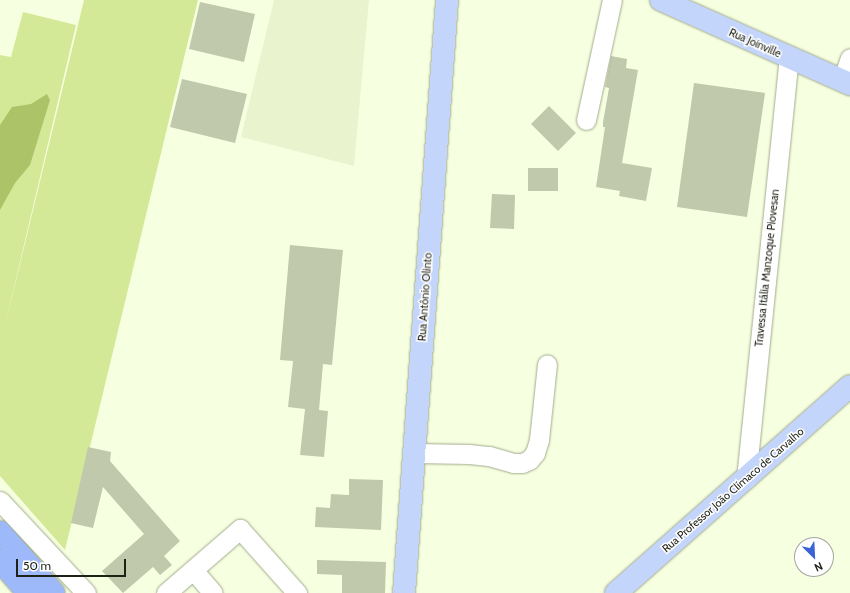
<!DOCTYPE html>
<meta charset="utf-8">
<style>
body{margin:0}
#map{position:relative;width:850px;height:593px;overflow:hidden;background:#f6ffe0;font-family:Cabin,sans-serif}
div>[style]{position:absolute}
.built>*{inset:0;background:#e9f4ce}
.green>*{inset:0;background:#d4e997}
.forest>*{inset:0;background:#adc367}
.building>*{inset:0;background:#c1c9ac}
.roads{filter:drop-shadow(0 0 1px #a3ab8e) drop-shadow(0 0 1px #a3ab8e)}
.minor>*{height:19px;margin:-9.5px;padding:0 9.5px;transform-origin:9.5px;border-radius:9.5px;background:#fff}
.major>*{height:22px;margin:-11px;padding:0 11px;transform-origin:11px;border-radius:11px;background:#c4d5fb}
.highway>*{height:22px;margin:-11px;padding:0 11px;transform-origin:11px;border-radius:11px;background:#9db9f9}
span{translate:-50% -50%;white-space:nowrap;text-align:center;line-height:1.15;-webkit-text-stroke:3px #fff;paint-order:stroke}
.street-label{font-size:11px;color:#1e2116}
.north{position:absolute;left:794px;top:537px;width:40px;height:40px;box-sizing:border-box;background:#fff;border:1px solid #a5a6a2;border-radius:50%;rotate:156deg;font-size:11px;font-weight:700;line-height:16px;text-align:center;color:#1e2116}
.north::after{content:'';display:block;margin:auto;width:14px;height:18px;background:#3c63d5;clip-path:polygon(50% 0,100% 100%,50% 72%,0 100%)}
.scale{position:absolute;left:16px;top:559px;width:110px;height:18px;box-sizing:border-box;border:2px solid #1e2116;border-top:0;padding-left:5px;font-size:12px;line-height:14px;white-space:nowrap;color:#1e2116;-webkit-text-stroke:3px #fff;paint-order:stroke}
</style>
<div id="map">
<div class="built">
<i style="clip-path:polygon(274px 0,369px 0,354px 166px,241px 137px)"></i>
</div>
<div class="green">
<i style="clip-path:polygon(84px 0,198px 0,65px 550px,0 476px,0 55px,11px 57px,23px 12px,76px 25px,2px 338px)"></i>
</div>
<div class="forest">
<i style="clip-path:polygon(47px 94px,50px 100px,30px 165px,15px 183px,0 210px,0 125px,12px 107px,31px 104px)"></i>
</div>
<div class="building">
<i style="clip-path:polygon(200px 2px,255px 14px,244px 62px,189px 49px)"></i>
<i style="clip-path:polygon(611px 56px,627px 59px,626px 68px,638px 70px,622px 163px,652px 168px,646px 201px,619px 196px,620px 191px,596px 187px,605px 127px,603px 127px,603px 122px,609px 88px,605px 87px)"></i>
<i style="clip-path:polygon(182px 79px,247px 94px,235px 143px,170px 127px)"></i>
<i style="clip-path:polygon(694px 83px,765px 93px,747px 217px,677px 207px)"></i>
<i style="clip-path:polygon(549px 106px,576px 133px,558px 151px,531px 124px)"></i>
<i style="clip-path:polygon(528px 168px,558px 168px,558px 191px,528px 191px)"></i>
<i style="clip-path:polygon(492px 194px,515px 195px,514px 229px,490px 228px)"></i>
<i style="clip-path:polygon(290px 245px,343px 250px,332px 365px,323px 364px,319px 410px,328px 411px,324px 457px,300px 455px,305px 409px,288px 407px,293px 361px,280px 360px)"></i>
<i style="clip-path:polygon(88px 447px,111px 452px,110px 461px,180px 541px,164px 556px,172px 565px,160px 575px,153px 567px,123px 593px,102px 571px,144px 534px,103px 487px,93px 528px,71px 523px)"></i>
<i style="clip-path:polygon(349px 479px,383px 480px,381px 530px,315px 527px,316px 507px,330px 508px,331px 494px,349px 495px)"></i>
<i style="clip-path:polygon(317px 560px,386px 562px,385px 593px,342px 593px,342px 575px,317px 574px)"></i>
</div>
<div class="roads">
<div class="minor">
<i style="left:842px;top:81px;width:24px;rotate:-71deg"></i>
<i style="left:586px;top:120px;width:123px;rotate:-77.8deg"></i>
<i style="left:414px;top:453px;width:55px;rotate:1deg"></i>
<i style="left:469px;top:454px;width:20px;rotate:6deg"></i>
<i style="left:489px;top:456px;width:25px;rotate:16deg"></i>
<i style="left:513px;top:463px;width:9px"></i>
<i style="left:522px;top:463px;width:8px;rotate:-23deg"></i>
<i style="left:529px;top:460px;width:9px;rotate:-49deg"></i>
<i style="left:535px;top:453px;width:14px;rotate:-73deg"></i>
<i style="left:539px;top:440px;width:76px;rotate:-84deg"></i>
<i style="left:746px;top:479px;width:423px;rotate:-84.2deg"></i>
<i style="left:0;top:501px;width:126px;rotate:46.9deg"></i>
<i style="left:193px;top:570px;width:30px;rotate:49deg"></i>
<i style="left:166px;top:593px;width:98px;rotate:-40.9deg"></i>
<i style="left:240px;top:529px;width:86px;rotate:48.3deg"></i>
</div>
<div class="major">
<i style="left:661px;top:0;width:207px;rotate:24deg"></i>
<i style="left:404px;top:593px;width:595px;rotate:-85.85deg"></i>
<i style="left:616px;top:593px;width:312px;rotate:-41.5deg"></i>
</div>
<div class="highway">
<i style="left:0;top:532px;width:81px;rotate:48.5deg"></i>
<i style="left:0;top:561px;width:43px;rotate:48.8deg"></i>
</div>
</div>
<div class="street-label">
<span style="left:755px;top:43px;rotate:24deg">Rua Joinville</span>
<span style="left:767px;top:268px;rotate:-84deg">Travessa Itália Manzoque Piovesan</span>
<span style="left:425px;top:297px;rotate:-86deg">Rua Antônio Olinto</span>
<span style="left:733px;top:490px;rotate:-41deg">Rua Professor João Clímaco de Carvalho</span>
</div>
<div class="north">N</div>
<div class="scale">50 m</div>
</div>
